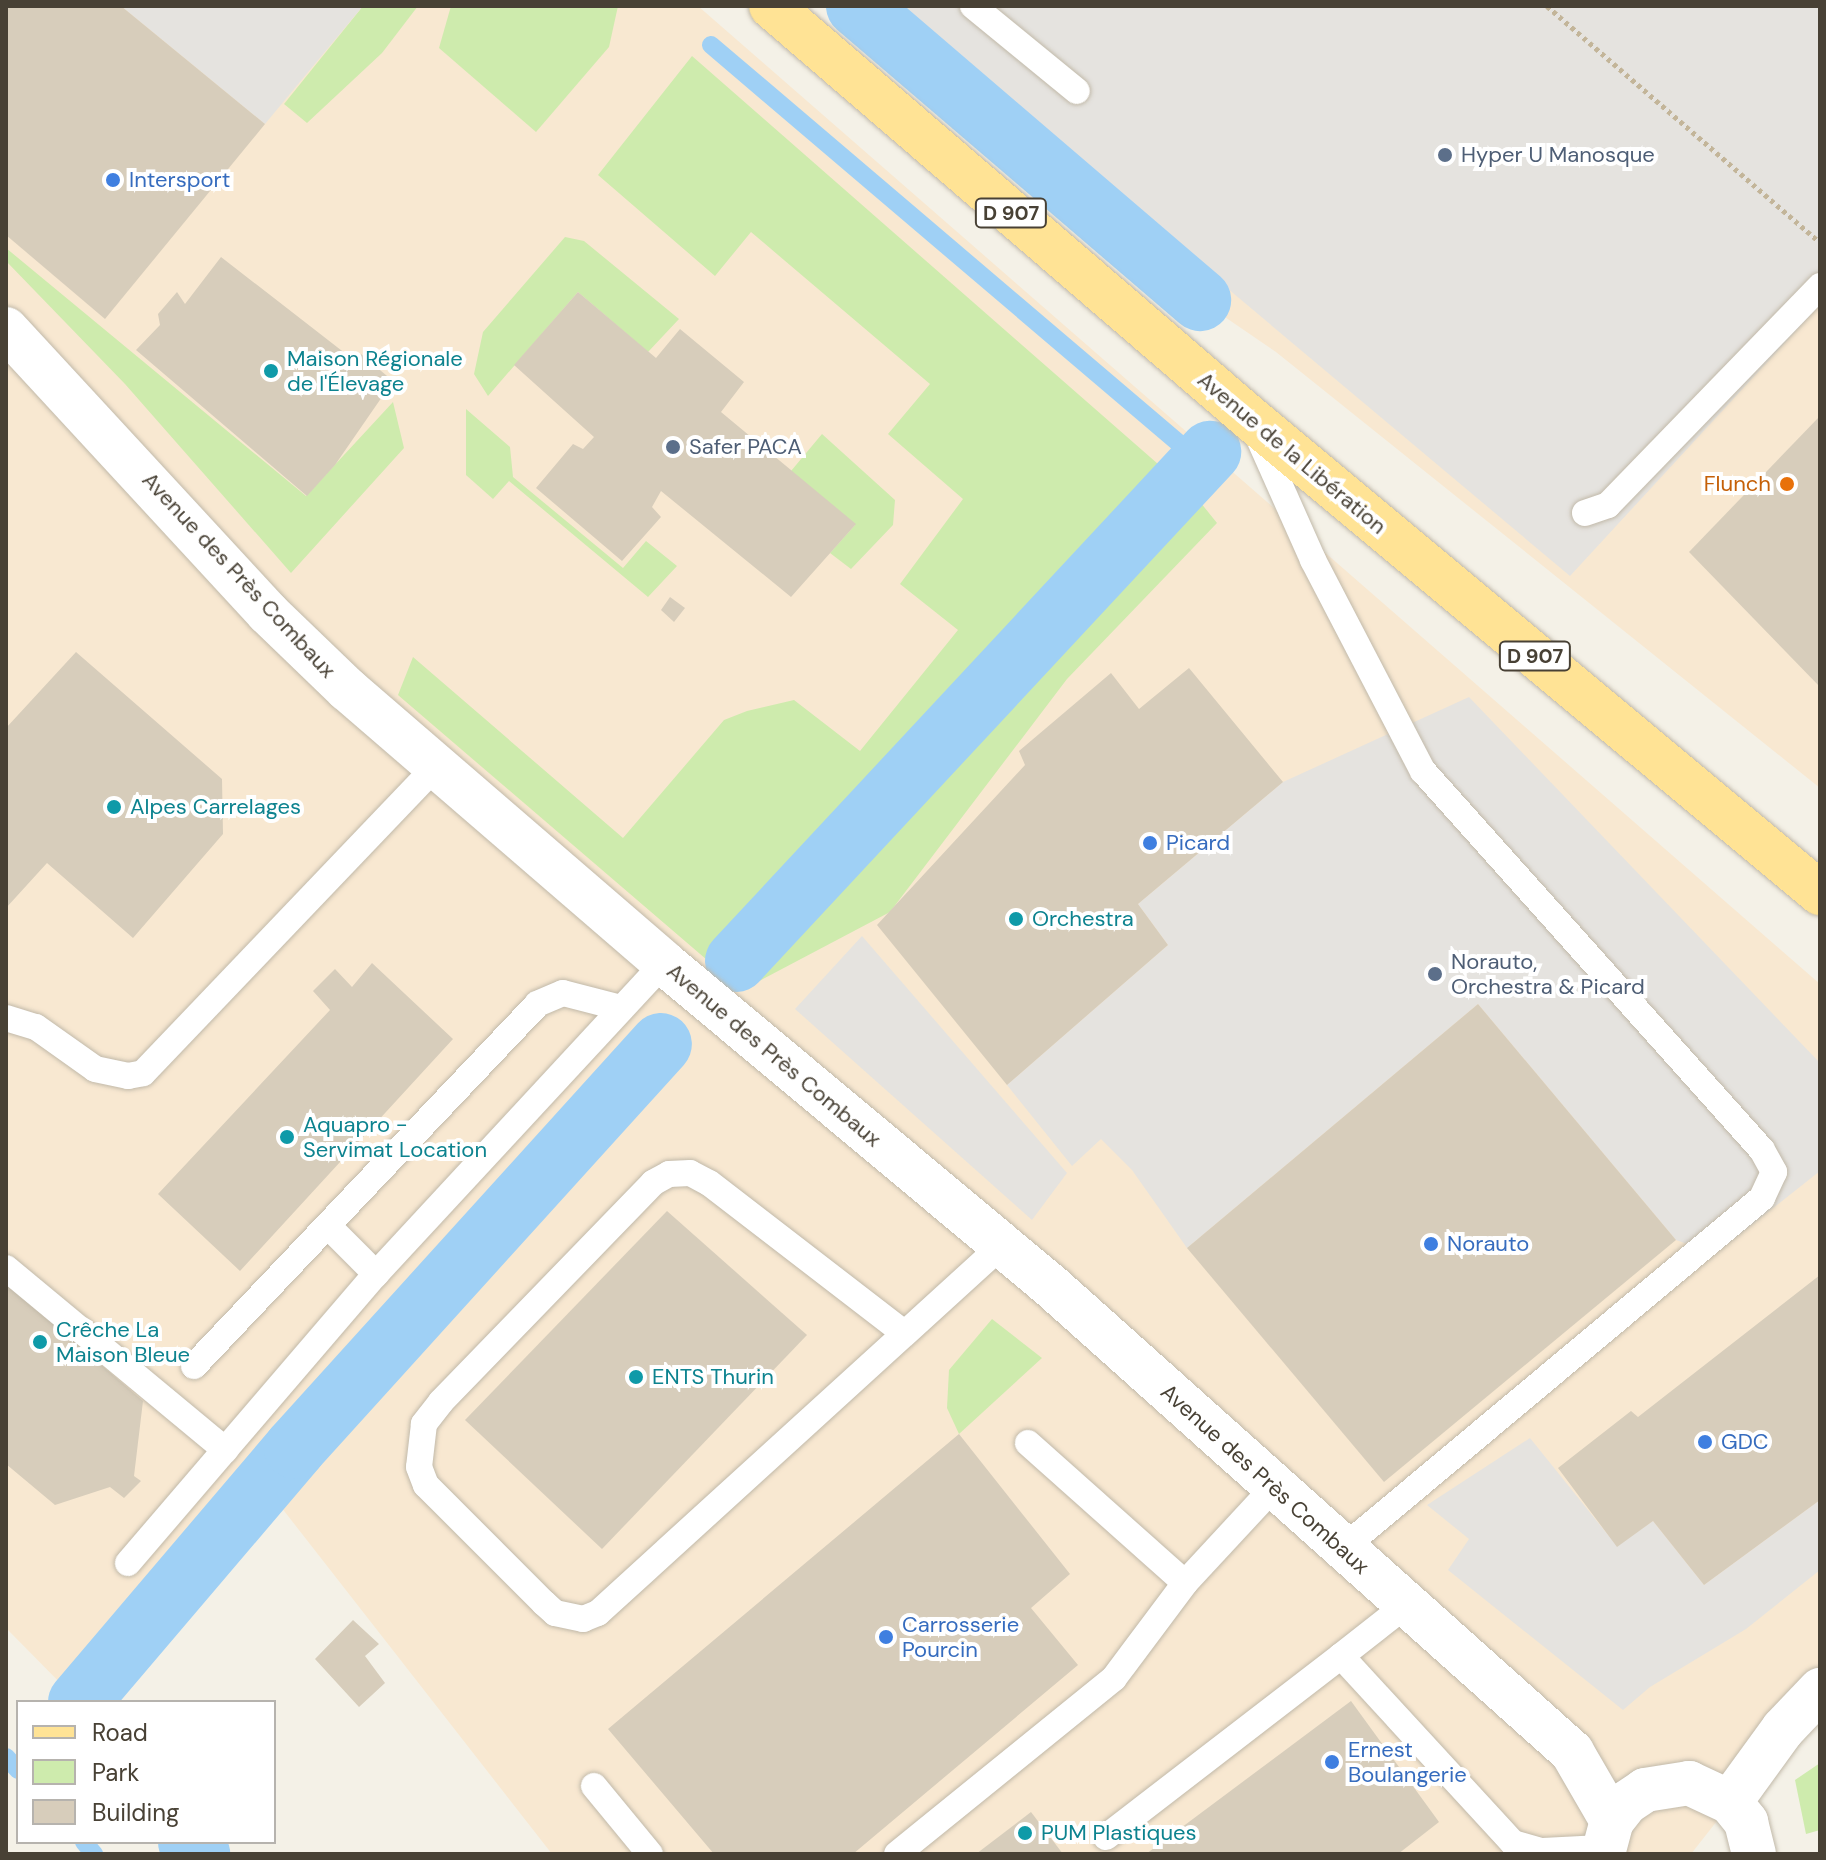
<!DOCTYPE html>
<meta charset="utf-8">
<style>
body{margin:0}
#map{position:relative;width:1826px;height:1860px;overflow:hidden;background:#f4f1e7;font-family:"DM Sans",sans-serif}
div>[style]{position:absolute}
.commercial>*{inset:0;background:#f8e8d1}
.green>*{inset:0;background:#ceebad}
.parking>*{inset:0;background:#e5e3df}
.stream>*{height:18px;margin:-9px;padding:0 9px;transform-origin:9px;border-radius:9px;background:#9fd0f5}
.canal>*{height:62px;margin:-31px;padding:0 31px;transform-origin:31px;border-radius:31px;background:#9fd0f5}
.building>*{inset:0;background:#d7cdbb}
.path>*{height:5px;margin-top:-2.5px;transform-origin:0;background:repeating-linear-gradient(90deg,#c3b599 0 4px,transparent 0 8px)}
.roads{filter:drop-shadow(0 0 2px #c1b9a9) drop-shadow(0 0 2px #c1b9a9)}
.lane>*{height:26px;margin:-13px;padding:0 13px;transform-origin:13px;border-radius:13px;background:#fff}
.street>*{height:44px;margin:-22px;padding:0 22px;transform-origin:22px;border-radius:22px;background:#fff}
.primary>*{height:44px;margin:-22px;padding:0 22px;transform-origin:22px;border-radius:22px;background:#ffe395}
.dots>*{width:22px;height:22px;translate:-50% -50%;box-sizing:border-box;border:4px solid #fff;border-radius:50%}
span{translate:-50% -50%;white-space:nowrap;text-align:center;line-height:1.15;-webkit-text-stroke:8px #fff;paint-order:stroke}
.shield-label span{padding:2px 6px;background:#fff;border:2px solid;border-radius:6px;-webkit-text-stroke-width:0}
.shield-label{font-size:20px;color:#484135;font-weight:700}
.service-label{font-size:22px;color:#4e5e75}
.left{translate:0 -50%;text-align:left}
.shop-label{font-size:22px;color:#366cbe}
.culture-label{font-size:22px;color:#0d838f}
.street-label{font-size:22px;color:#484135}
.food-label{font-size:22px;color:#c56008}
.right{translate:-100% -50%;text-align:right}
.frame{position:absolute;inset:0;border:8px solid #484135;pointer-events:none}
.legend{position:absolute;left:16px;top:1700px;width:260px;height:144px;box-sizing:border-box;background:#fff;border:2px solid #b6b3ae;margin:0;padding:10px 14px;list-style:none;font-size:24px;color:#484135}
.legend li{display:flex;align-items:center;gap:16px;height:40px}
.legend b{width:40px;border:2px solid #b6b3ae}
</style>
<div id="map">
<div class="commercial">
<i style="clip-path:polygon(6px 6px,698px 6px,1820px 984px,1820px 1690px,1691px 1854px,552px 1854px,274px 1498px,79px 1702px,6px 1628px)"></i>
<i style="clip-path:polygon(843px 6px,1820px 6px,1820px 788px,1276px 352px,1200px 300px)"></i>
</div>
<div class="green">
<i style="clip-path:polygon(363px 6px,418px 6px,382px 53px,307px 123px,284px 104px)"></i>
<i style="clip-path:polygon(451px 6px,618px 6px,609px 47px,536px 132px,439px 48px)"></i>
<i style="clip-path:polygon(692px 56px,1158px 464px,943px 718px,954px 730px,1188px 487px,1217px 523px,1067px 679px,890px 912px,742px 990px,398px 695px,413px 657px,623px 838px,724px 720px,747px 711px,794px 700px,860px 751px,958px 630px,900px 584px,963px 499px,888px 434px,930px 384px,751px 232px,715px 276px,598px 175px)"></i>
<i style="clip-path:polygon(565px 237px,584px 241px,679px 319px,648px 352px,578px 292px,488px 396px,474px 374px,483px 332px)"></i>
<i style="clip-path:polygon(6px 248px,306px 496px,393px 402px,404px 448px,291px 573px,125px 384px,6px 261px)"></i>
<i style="clip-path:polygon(466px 409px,510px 447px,513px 477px,623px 568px,646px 541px,677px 566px,648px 597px,509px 481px,493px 499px,466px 475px)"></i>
<i style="clip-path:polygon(822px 434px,895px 500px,893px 525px,851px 569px,830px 553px,855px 525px,791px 471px)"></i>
<i style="clip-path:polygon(654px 1023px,687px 1056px,322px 1457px,287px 1422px)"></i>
<i style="clip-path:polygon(992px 1319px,1042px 1358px,959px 1434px,947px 1408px,949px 1370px)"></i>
<i style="clip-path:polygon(1820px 1763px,1820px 1830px,1806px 1834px,1795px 1780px)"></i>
</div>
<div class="parking">
<i style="clip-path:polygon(121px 6px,363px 6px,265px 124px)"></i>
<i style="clip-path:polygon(891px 6px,1820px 6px,1820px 305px,1570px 576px)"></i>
<i style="clip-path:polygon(1469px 697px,1820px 1063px,1820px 1171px,1715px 1254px,1676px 1240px,1478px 1004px,1187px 1248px,1132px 1170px,1101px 1139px,1072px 1166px,1007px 1085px,1168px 945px,1138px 904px,1283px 782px)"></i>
<i style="clip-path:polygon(862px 936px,1067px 1173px,1032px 1220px,795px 1009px)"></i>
<i style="clip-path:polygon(1530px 1438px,1617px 1546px,1653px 1521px,1704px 1585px,1820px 1500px,1820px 1570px,1746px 1629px,1650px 1687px,1623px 1710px,1448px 1570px,1469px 1539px,1427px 1505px)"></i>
</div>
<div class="stream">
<i style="left:711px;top:45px;width:617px;rotate:40.4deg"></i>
<i style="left:1181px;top:445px;width:29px;rotate:59deg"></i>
<i style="left:6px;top:1757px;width:18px;rotate:47deg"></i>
<i style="left:84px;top:1842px;width:16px;rotate:50deg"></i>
</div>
<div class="canal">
<i style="left:857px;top:6px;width:452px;rotate:40.6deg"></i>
<i style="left:736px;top:961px;width:696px;rotate:-47.04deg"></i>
<i style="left:79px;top:1702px;width:333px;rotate:-49.6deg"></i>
<i style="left:295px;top:1448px;width:545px;rotate:-47.83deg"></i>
<i style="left:189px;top:1842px;width:16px;rotate:50deg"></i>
</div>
<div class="building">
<i style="clip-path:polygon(6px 6px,121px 6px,265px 124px,105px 319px,6px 235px)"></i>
<i style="clip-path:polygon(221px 257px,355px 361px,361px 354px,393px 381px,335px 465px,307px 496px,136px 350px,160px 325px,158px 314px,177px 292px,185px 304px)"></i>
<i style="clip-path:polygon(578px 292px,656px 358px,680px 329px,744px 382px,721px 412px,856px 524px,791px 597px,661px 491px,652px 507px,661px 517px,622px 561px,536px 488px,573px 444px,583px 449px,594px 437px,514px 365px)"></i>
<i style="clip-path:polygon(1820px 416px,1820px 687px,1689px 552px)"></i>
<i style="clip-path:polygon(670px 597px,685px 608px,674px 622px,661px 610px)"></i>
<i style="clip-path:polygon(76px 652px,222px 779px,223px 834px,133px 938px,47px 863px,6px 908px,6px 728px)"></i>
<i style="clip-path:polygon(1189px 668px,1283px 782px,1138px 904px,1168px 945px,1007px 1085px,877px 925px,1025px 765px,1019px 751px,1111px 673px,1139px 709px)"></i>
<i style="clip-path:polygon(372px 963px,453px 1039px,240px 1271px,158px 1194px,330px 1010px,313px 991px,335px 969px,352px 987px)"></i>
<i style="clip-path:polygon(1478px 1004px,1676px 1240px,1384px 1482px,1187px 1248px)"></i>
<i style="clip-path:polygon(667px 1211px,807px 1335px,602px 1549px,465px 1420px)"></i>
<i style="clip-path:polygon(1820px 1275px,1820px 1500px,1704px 1585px,1653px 1521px,1617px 1547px,1558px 1468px,1631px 1411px,1638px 1417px)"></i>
<i style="clip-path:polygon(6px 1283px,143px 1401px,134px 1476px,141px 1481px,124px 1498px,110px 1487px,55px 1505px,6px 1464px)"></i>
<i style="clip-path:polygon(959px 1434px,1070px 1574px,1031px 1608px,1078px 1665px,853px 1854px,714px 1854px,608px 1729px)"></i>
<i style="clip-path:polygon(353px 1620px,379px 1644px,365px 1656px,385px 1683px,359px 1707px,315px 1659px)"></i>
<i style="clip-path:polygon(1351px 1701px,1439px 1822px,1398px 1854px,1146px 1854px)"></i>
<i style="clip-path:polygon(1031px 1812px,1063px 1854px,976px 1854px)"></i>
</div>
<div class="path">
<i style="left:1547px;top:6px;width:360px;rotate:40.9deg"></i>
</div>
<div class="roads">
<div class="lane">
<i style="left:973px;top:6px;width:134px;rotate:39.3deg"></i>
<i style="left:1257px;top:434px;width:138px;rotate:66deg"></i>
<i style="left:1313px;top:560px;width:238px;rotate:62.5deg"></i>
<i style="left:1423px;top:771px;width:508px;rotate:48.19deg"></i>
<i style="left:1762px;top:1150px;width:25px;rotate:61deg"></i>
<i style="left:1774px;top:1172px;width:29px;rotate:115deg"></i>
<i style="left:1762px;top:1198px;width:547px;rotate:140.11deg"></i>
<i style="left:1585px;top:513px;width:24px;rotate:-19deg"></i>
<i style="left:1608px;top:505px;width:305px;rotate:-45.9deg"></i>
<i style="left:6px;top:1018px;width:31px;rotate:17deg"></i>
<i style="left:36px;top:1027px;width:72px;rotate:35.4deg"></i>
<i style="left:95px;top:1069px;width:34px;rotate:12deg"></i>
<i style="left:128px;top:1076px;width:15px;rotate:-11deg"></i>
<i style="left:143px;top:1073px;width:424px;rotate:-46.3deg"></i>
<i style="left:328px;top:1226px;width:68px;rotate:45deg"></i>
<i style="left:6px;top:1268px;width:285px;rotate:39.7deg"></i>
<i style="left:904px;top:1333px;width:246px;rotate:-142.4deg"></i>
<i style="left:709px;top:1183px;width:21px;rotate:-152deg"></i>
<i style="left:690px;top:1173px;width:21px;rotate:177deg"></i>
<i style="left:669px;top:1174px;width:18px;rotate:151deg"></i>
<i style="left:653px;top:1183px;width:305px;rotate:134.1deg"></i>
<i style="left:441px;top:1402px;width:28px;rotate:128deg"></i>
<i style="left:424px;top:1424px;width:43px;rotate:96.6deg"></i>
<i style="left:419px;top:1467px;width:19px;rotate:69deg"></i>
<i style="left:426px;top:1485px;width:167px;rotate:45deg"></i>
<i style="left:544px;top:1603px;width:15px;rotate:42deg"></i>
<i style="left:555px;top:1613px;width:29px;rotate:12deg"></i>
<i style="left:583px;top:1619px;width:16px;rotate:-22deg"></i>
<i style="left:598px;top:1613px;width:546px;rotate:-42.33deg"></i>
<i style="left:194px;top:1366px;width:499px;rotate:-46.5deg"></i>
<i style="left:537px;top:1004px;width:28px;rotate:-23deg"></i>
<i style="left:563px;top:993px;width:60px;rotate:14.5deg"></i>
<i style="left:1028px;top:1443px;width:210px;rotate:41.7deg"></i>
<i style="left:128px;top:1563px;width:381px;rotate:-49.4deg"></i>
<i style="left:376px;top:1274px;width:424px;rotate:-47.2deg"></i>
<i style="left:1406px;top:1605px;width:83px;rotate:141.9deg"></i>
<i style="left:1341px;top:1656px;width:254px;rotate:47.4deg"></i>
<i style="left:1513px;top:1843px;width:29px;rotate:16deg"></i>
<i style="left:1541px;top:1851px;width:62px;rotate:-2.8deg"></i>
<i style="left:594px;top:1786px;width:88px;rotate:50.5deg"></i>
<i style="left:1106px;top:1837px;width:297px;rotate:-37.6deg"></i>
<i style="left:897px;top:1854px;width:279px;rotate:-39deg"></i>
<i style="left:1114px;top:1678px;width:119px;rotate:-53.2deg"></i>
<i style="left:1185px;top:1583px;width:128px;rotate:-47.2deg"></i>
</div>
<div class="street">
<i style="left:6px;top:329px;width:386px;rotate:47.3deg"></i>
<i style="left:268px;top:613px;width:110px;rotate:43.9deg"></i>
<i style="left:347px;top:689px;width:419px;rotate:40.8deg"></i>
<i style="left:664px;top:963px;width:505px;rotate:39.86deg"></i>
<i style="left:1052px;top:1287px;width:698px;rotate:41.8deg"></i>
<i style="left:1572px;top:1752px;width:80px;rotate:59.9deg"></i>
<i style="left:1730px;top:1802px;width:90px;rotate:-54deg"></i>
<i style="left:1783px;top:1729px;width:54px;rotate:-46.5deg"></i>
<i style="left:1603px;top:1854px;width:34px;rotate:-75deg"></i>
<i style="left:1612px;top:1821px;width:23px;rotate:-52deg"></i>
<i style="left:1626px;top:1803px;width:23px;rotate:-34deg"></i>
<i style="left:1645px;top:1790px;width:45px;rotate:-9deg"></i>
<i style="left:1689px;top:1783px;width:45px;rotate:24.9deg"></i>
<i style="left:1730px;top:1802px;width:26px;rotate:51deg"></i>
<i style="left:1746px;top:1822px;width:33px;rotate:76deg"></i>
</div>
<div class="primary">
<i style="left:771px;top:6px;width:633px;rotate:40.71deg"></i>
<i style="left:1251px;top:419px;width:741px;rotate:39.8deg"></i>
</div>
</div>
<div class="dots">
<i style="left:1445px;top:155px;background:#5c6f8a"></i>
<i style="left:113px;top:180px;background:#3f7fe0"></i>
<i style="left:271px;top:371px;background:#0f9aa8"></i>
<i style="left:673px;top:447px;background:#5c6f8a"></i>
<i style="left:1787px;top:484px;background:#e8710a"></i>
<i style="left:114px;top:807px;background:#0f9aa8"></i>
<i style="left:1150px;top:843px;background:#3f7fe0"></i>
<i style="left:1016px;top:919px;background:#0f9aa8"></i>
<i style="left:1435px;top:974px;background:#5c6f8a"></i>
<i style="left:287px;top:1137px;background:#0f9aa8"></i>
<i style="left:1431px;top:1244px;background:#3f7fe0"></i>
<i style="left:40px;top:1342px;background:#0f9aa8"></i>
<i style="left:636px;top:1377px;background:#0f9aa8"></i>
<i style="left:1705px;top:1442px;background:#3f7fe0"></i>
<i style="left:886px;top:1637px;background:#3f7fe0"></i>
<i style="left:1332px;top:1762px;background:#3f7fe0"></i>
<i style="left:1025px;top:1833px;background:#0f9aa8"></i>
</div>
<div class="shield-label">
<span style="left:1011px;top:213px">D 907</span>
<span style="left:1535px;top:656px">D 907</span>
</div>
<div class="service-label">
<span class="left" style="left:1461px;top:155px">Hyper U Manosque</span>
<span class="left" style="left:689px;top:447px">Safer PACA</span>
<span class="left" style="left:1451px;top:974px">Norauto,<br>Orchestra &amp; Picard</span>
</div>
<div class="shop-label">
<span class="left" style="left:129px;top:180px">Intersport</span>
<span class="left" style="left:1166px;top:843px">Picard</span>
<span class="left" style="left:1447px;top:1244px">Norauto</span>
<span class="left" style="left:1721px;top:1442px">GDC</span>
<span class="left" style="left:902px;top:1637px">Carrosserie<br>Pourcin</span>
<span class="left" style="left:1348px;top:1762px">Ernest<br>Boulangerie</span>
</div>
<div class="culture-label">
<span class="left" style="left:287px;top:371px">Maison Régionale<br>de l'Élevage</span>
<span class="left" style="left:130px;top:807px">Alpes Carrelages</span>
<span class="left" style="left:1032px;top:919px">Orchestra</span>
<span class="left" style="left:303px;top:1137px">Aquapro -<br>Servimat Location</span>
<span class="left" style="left:56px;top:1342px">Crêche La<br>Maison Bleue</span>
<span class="left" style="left:652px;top:1377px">ENTS Thurin</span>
<span class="left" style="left:1041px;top:1833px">PUM Plastiques</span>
</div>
<div class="street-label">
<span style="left:1292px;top:453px;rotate:40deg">Avenue de la Libération</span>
<span style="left:239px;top:575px;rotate:47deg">Avenue des Près Combaux</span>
<span style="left:774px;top:1055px;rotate:40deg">Avenue des Près Combaux</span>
<span style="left:1265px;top:1479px;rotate:42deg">Avenue des Près Combaux</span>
</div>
<div class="food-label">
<span class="right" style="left:1771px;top:484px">Flunch</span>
</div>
<div class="frame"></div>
<ul class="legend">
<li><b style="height:10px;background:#ffe395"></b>Road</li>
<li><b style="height:22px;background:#ceebad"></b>Park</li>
<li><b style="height:22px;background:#d7cdbb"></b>Building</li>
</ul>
</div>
